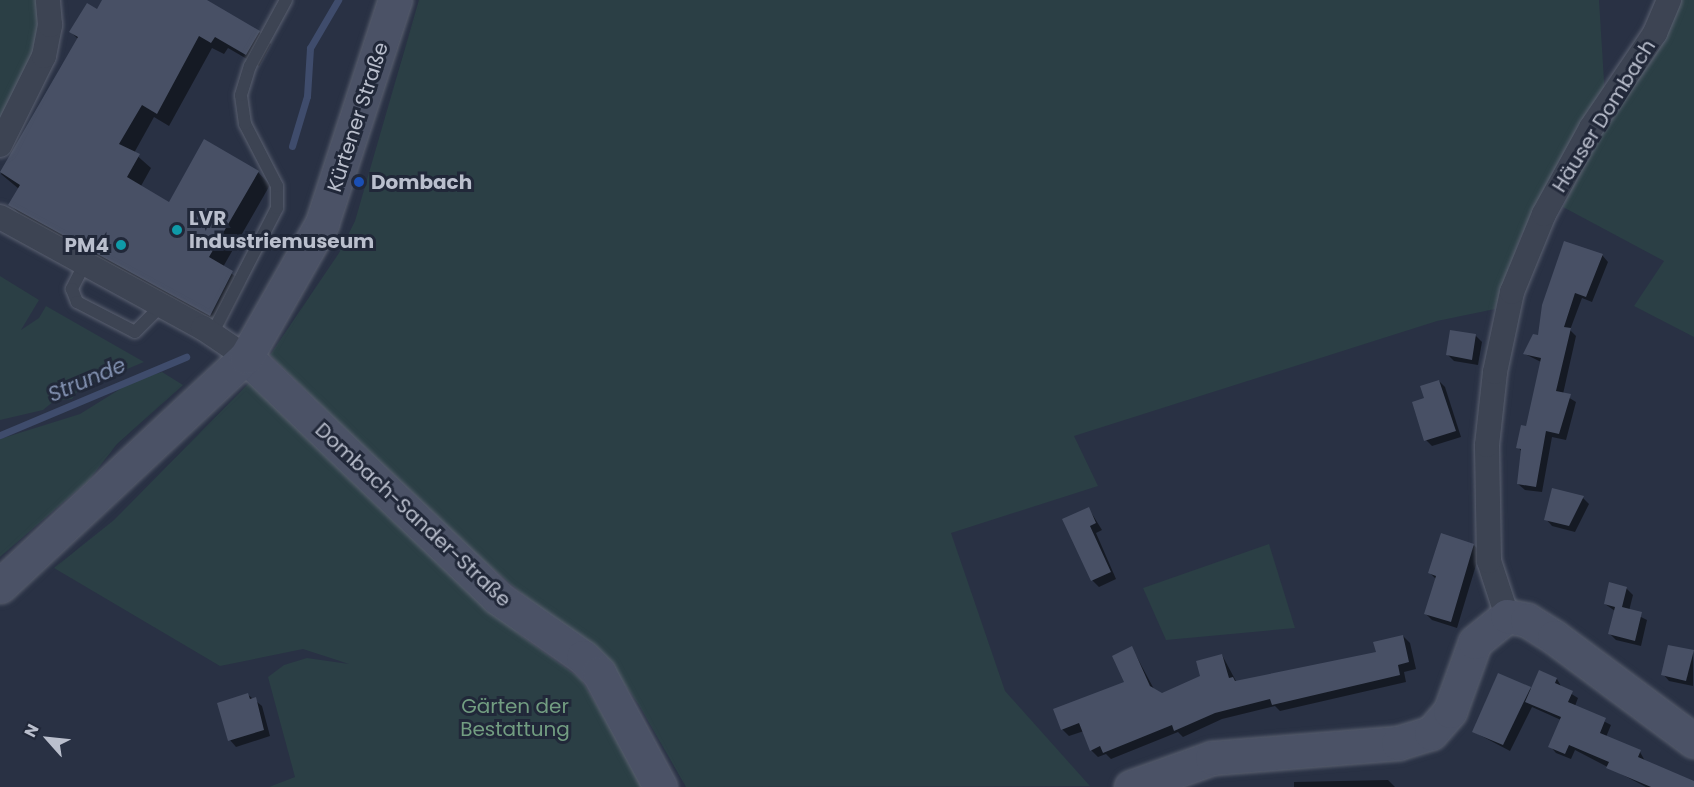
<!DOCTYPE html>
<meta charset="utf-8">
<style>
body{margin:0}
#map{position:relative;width:1694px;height:787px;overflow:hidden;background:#293144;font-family:Poppins,sans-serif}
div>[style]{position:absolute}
.green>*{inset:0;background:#2b3f45}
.shadow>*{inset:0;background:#0007}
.stream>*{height:7px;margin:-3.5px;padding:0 3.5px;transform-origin:3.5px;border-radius:3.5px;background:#3f4c6c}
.building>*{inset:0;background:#485065}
.roads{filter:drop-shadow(0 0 2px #5b6171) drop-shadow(0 0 2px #5b6171)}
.lane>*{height:12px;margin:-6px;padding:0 6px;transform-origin:6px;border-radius:6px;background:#3d4453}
.street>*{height:24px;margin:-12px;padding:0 12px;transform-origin:12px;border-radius:12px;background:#3d4453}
.secondary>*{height:33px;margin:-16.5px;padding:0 16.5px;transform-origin:16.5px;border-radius:16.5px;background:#4b5266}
.dots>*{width:16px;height:16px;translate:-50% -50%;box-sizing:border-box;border:3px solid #212839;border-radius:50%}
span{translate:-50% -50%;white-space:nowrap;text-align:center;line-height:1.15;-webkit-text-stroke:6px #212839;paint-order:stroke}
.street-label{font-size:20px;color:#babfcd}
.poi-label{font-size:20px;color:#babfcd;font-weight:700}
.left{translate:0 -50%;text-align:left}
.right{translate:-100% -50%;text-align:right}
.park-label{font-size:20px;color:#729d81}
.water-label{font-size:21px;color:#8392b2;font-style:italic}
.north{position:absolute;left:18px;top:709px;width:60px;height:60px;-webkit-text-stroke:4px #212839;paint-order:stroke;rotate:297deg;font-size:16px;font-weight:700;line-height:24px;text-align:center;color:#babfcd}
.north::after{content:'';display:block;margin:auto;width:21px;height:27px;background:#babfcd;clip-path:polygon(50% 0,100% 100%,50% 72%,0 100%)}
</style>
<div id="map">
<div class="green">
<i style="clip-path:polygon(0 0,38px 0,40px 49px,0 121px)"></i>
<i style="clip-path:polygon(419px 0,1599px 0,1605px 97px,1584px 124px,1520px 238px,1495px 309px,1437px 321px,1074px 436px,1098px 486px,951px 533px,1005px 691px,1090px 786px,686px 787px,639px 705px,604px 655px,544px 612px,455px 537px,270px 355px,339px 253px,355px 221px)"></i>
<i style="clip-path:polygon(1674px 0,1694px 0,1694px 337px,1634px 306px,1664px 261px,1563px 207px,1592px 142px)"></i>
<i style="clip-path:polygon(0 276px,39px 300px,21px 330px,39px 318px,46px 306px,144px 362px,79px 389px,72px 399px,54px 401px,43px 410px,0 420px)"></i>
<i style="clip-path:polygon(162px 372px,183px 385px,117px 444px,89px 480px,0 557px,0 439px,80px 414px,133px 381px)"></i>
<i style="clip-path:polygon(251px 381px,387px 515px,524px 638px,581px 679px,646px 787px,269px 787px,295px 777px,268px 677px,284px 665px,307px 658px,349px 664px,303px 649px,220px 666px,54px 568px,114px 520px)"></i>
<i style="clip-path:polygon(1269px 544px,1295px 628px,1166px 640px,1143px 588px)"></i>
</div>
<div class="shadow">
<i style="clip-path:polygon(104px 0,205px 0,259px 32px,271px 44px,259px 66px,228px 48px,224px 54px,212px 48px,169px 126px,154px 117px,134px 153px,151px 168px,141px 186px,170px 204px,258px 172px,270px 185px,223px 267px,245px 284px,223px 327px,22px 217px,10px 204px,19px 189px,1px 174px,78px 39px,71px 32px,97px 11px)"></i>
<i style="clip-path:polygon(1602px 255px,1608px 262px,1592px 302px,1582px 298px,1570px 330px,1576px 336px,1563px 394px,1576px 402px,1566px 440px,1552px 437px,1542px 492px,1525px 490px,1518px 484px,1522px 452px,1518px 447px,1528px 427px,1541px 362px,1525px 354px)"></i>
<i style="clip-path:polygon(1476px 336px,1482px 342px,1478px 365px,1454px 361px,1448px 355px)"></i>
<i style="clip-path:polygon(1439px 381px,1445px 387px,1461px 437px,1432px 446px,1426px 440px,1425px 399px)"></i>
<i style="clip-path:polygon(1583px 498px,1589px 504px,1575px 532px,1552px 526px,1546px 519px)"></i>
<i style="clip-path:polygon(1089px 509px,1102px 530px,1096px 533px,1116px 579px,1099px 587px,1092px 580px)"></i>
<i style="clip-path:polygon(1474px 545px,1480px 552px,1457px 628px,1432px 620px,1425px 613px,1436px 579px,1430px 573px)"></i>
<i style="clip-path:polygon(1626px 588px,1633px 595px,1629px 611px,1647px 620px,1641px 646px,1616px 640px,1610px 634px,1615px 611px,1605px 604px)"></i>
<i style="clip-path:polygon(1403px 636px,1410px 643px,1416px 669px,1404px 672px,1406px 682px,1280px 711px,1275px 706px,1222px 719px,1183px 737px,1178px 732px,1111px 759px,1106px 754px,1098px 757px,1091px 750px,1084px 731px,1069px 736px,1062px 729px,1126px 683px,1132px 648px,1155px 691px,1162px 695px,1202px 677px,1222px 655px,1237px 683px,1377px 653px)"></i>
<i style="clip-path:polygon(1693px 652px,1693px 686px,1669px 681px,1663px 674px)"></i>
<i style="clip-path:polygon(1557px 679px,1562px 688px,1578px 698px,1575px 706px,1611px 725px,1606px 737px,1640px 752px,1645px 761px,1694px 783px,1694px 787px,1646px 787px,1575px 750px,1571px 759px,1556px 753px,1550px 746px,1561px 720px,1532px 707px,1510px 751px,1474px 732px,1530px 689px)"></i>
<i style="clip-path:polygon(247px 694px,262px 706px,270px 736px,236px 747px,230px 740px)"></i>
<i style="clip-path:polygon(1388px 780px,1395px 787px,1294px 787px,1294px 782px)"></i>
</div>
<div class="stream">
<i style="left:292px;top:146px;width:52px;rotate:-73.3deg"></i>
<i style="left:307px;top:96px;width:48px;rotate:-86.4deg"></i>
<i style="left:310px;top:48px;width:56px;rotate:-59.7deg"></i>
<i style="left:0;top:435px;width:202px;rotate:-22.8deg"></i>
</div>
<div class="building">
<i style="clip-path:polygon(102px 0,207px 0,260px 31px,246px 55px,215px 37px,211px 43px,199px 36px,157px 114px,142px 105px,119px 144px,140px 154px,127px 177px,169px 202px,204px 139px,259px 171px,209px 257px,233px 271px,210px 316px,8px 205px,20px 185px,0 172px,78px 37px,69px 32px,87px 3px,97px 9px)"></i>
<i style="clip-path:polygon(1564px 241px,1603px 254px,1586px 297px,1575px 293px,1564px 327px,1571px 328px,1556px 391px,1571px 394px,1559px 434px,1546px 431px,1536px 487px,1517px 484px,1521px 449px,1516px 448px,1521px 425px,1526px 426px,1541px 358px,1523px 354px,1533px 334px,1538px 335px,1542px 305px)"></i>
<i style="clip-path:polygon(1450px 330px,1476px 334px,1472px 360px,1446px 355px)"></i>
<i style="clip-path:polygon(1439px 380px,1456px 431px,1424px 441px,1412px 402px,1424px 398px,1420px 386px)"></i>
<i style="clip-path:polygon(1552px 488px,1584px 496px,1569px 526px,1544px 520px)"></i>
<i style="clip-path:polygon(1089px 507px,1096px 523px,1090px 526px,1111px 572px,1091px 581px,1062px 519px)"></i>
<i style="clip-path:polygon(1441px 533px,1474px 544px,1451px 622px,1424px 614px,1436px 576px,1428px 573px)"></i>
<i style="clip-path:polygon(1609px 582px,1627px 587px,1622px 607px,1642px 612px,1635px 641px,1608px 634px,1615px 607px,1604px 604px)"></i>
<i style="clip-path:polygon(1403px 635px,1409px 662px,1398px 665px,1400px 675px,1272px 705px,1270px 699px,1215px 713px,1174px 731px,1172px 725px,1103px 753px,1100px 746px,1090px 751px,1079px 723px,1061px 730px,1053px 709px,1124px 682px,1112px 656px,1132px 646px,1150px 686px,1162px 693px,1200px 676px,1196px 661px,1222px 654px,1229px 678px,1233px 677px,1235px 681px,1376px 652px,1373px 642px)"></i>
<i style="clip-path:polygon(1668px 645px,1694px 650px,1686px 681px,1661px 675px)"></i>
<i style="clip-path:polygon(1539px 670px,1557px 678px,1555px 683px,1573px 691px,1568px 702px,1606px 718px,1600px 733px,1641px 750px,1638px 757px,1694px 781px,1694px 787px,1651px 787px,1606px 768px,1609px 762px,1569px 745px,1565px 754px,1548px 747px,1561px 717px,1525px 702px)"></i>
<i style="clip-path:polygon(1498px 673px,1531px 687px,1503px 745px,1472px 732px)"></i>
<i style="clip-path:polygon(248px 693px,250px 699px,256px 697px,264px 730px,228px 741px,217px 703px)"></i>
</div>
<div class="roads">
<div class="lane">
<i style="left:84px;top:265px;width:27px;rotate:117deg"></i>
<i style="left:72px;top:289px;width:14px;rotate:69deg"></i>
<i style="left:77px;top:302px;width:65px;rotate:27.3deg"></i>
<i style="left:135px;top:332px;width:37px;rotate:-45deg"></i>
<i style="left:212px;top:334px;width:142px;rotate:-62.7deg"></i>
<i style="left:277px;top:208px;width:22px;rotate:-90deg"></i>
<i style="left:277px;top:186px;width:70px;rotate:-117.3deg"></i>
<i style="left:245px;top:124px;width:29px;rotate:-98deg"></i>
<i style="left:241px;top:95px;width:30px;rotate:-73deg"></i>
<i style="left:250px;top:66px;width:75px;rotate:-61.4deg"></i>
</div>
<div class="street">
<i style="left:0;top:145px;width:99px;rotate:-63.7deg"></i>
<i style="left:44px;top:56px;width:32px;rotate:-79deg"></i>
<i style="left:50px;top:25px;width:25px;rotate:-95deg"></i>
<i style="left:0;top:217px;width:231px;rotate:28.7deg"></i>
<i style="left:203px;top:328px;width:52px;rotate:34deg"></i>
<i style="left:1507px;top:616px;width:58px;rotate:-108.1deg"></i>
<i style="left:1489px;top:561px;width:116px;rotate:-91deg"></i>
<i style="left:1487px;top:445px;width:73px;rotate:-83.7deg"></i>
<i style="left:1495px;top:372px;width:82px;rotate:-78deg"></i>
<i style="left:1512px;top:292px;width:84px;rotate:-67.7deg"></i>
<i style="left:1544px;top:214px;width:98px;rotate:-61.3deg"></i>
<i style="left:1591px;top:128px;width:115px;rotate:-56deg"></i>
<i style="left:1655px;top:33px;width:36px;rotate:-67deg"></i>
</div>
<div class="secondary">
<i style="left:246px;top:357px;width:349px;rotate:43.7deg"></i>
<i style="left:498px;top:598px;width:103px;rotate:34.8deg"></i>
<i style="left:583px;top:657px;width:23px;rotate:45deg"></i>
<i style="left:599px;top:673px;width:129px;rotate:61.8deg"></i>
<i style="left:0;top:586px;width:336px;rotate:-43deg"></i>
<i style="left:246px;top:357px;width:154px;rotate:-60.4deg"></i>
<i style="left:322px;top:223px;width:235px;rotate:-71.9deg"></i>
<i style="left:1131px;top:787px;width:86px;rotate:-19.7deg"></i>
<i style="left:1212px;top:758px;width:187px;rotate:-4.6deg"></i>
<i style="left:1398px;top:743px;width:34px;rotate:-17deg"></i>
<i style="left:1431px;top:733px;width:29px;rotate:-49deg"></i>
<i style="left:1450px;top:711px;width:73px;rotate:-70.1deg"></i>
<i style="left:1475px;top:642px;width:41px;rotate:-39.1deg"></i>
<i style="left:1507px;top:616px;width:20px;rotate:11deg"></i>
<i style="left:1527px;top:620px;width:32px;rotate:32deg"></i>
<i style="left:1554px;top:637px;width:174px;rotate:36.6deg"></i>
</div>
</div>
<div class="dots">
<i style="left:359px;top:182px;background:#1a4fb4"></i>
<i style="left:177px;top:230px;background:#0f9aa8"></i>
<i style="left:121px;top:245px;background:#0f9aa8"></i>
</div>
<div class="street-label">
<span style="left:1604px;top:116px;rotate:-58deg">Häuser Dombach</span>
<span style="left:358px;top:117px;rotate:-72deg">Kürtener Straße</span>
<span style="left:413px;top:515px;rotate:43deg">Dombach-Sander-Straße</span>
</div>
<div class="poi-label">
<span class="left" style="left:371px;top:182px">Dombach</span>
<span class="left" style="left:189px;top:230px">LVR<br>Industriemuseum</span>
<span class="right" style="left:109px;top:245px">PM4</span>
</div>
<div class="park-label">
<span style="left:515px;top:718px">Gärten der<br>Bestattung</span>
</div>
<div class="water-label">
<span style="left:87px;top:380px;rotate:-23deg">Strunde</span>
</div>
<div class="north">N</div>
</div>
